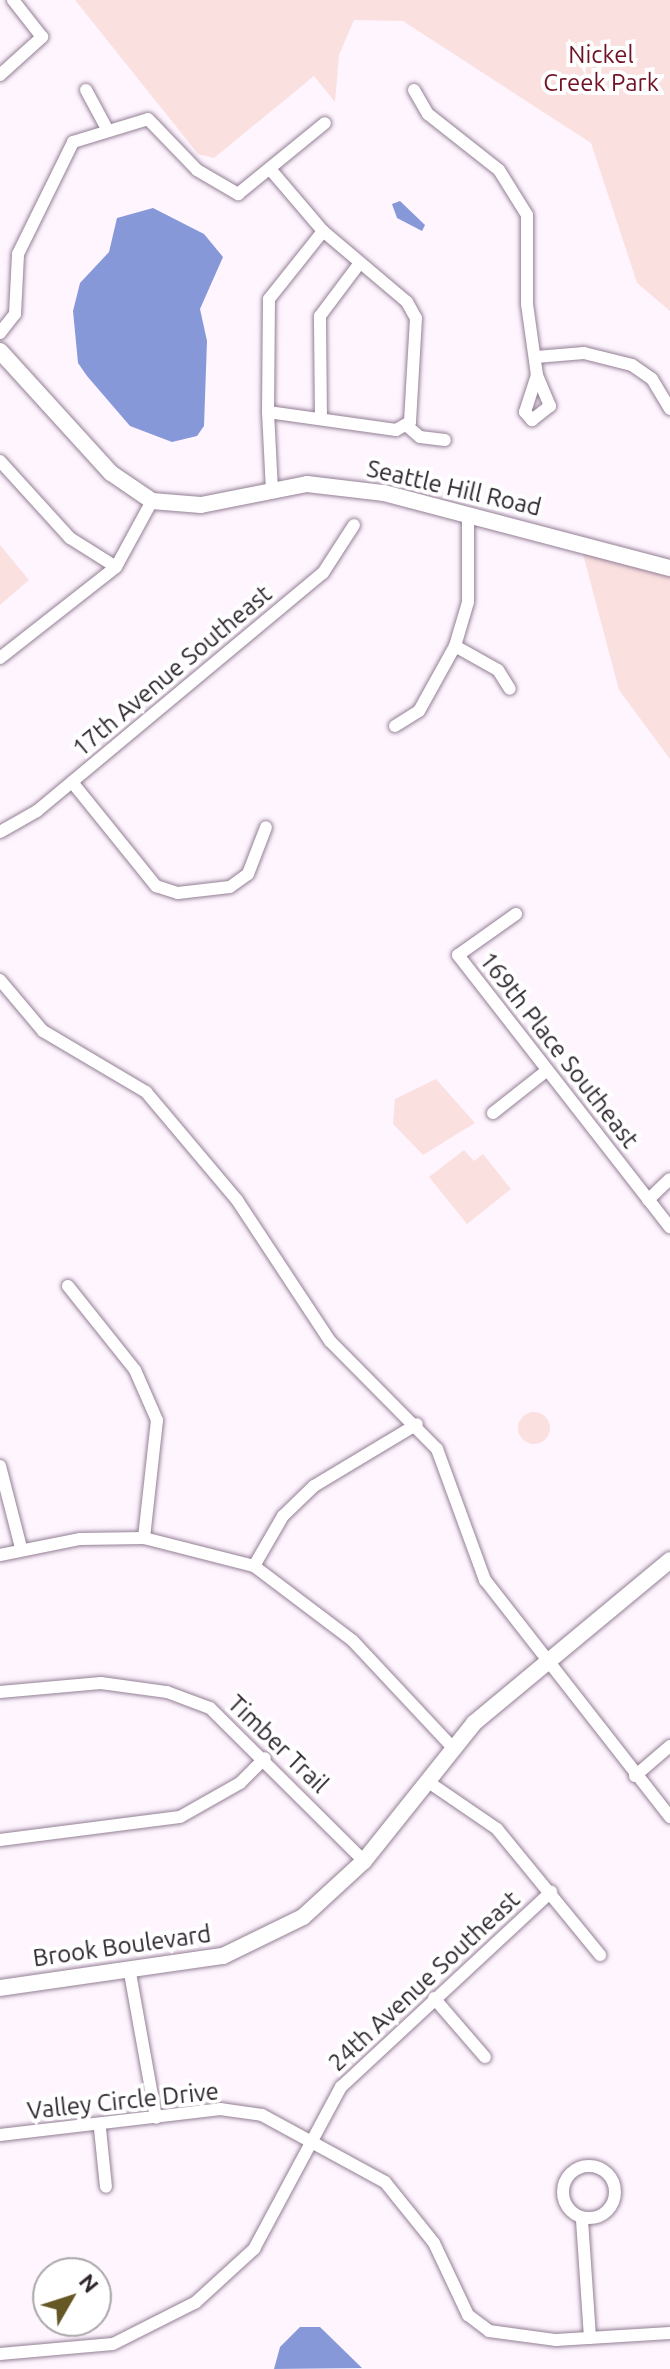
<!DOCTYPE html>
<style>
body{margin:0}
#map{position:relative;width:670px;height:2369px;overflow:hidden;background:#fef5fe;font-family:Ubuntu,sans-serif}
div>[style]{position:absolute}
.green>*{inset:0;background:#fbe0e0}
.round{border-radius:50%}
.water>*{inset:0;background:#8798d8}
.roads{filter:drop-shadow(0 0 2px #937f94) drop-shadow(0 0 2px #937f94)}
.street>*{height:12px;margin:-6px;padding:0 6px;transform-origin:6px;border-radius:6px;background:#fff}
.street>.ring{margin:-6px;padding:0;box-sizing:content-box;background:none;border:12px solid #fff;border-radius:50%}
.secondary>*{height:16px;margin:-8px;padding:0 8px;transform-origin:8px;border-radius:8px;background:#fff}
span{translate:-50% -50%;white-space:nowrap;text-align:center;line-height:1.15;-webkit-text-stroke:8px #fff;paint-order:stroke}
.park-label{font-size:24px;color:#701225}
.street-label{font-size:24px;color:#2c242c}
.north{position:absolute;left:32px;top:2257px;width:80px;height:80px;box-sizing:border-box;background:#fff;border:2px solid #aba7ab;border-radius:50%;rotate:51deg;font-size:22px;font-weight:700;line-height:32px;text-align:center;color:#2c242c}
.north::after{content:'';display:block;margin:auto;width:28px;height:36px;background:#665825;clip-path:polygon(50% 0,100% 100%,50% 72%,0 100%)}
</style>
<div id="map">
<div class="green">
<i style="clip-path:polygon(75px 0,670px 0,670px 311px,637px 283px,591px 143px,403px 21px,354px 20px,339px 55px,335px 102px,314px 76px,214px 158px,198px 154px)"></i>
<i style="clip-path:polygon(580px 543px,670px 568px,670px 759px,619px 690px)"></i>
<i style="clip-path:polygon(0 545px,29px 580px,0 605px)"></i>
<i style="clip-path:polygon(436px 1079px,475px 1123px,423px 1155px,393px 1124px,395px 1099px)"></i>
<i style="clip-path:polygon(464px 1150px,474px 1161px,483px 1154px,511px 1189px,467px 1224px,429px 1177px)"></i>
<i class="round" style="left:518px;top:1412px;width:32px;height:32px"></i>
</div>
<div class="water">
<i style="clip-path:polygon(400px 201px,425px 225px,422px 231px,397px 218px,392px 204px)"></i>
<i style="clip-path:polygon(153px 208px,204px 234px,223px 257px,200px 309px,207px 341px,204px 426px,197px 436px,172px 442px,130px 426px,87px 376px,78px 363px,73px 311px,80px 283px,109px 252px,117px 218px)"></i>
<i style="clip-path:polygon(300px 2327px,320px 2327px,362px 2368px,274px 2369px,280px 2347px)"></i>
</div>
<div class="roads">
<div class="street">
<i style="left:0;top:75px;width:57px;rotate:-42.1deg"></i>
<i style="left:42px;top:37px;width:47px;rotate:-128.1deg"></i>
<i style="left:86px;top:90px;width:44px;rotate:61.7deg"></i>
<i style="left:414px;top:90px;width:28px;rotate:60deg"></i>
<i style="left:428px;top:114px;width:90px;rotate:38.3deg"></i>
<i style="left:499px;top:170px;width:53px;rotate:58.1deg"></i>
<i style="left:527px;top:215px;width:89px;rotate:90deg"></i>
<i style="left:527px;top:304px;width:72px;rotate:82deg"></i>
<i style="left:537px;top:375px;width:39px;rotate:108deg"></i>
<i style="left:525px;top:412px;width:11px;rotate:49deg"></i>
<i style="left:532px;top:420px;width:23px;rotate:-38deg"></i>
<i style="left:550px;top:406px;width:34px;rotate:-113deg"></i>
<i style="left:270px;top:169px;width:82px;rotate:49.5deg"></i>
<i style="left:323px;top:231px;width:110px;rotate:40.2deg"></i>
<i style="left:407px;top:302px;width:18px;rotate:61deg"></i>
<i style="left:416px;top:318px;width:104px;rotate:93.3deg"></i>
<i style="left:410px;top:422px;width:16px;rotate:150deg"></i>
<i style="left:396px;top:430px;width:129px;rotate:-172deg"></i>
<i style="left:268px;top:412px;width:78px;rotate:87.1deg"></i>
<i style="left:0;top:333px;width:24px;rotate:-52deg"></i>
<i style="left:15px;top:314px;width:60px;rotate:-87.1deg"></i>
<i style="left:18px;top:254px;width:125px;rotate:-63.8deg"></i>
<i style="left:73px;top:142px;width:78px;rotate:-17deg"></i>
<i style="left:148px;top:119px;width:71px;rotate:46.1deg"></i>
<i style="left:197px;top:170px;width:48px;rotate:30.3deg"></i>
<i style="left:238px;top:194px;width:112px;rotate:-39.2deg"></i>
<i style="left:536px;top:357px;width:48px;rotate:-4.8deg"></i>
<i style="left:584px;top:353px;width:49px;rotate:14deg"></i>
<i style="left:632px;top:365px;width:24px;rotate:35deg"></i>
<i style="left:652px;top:379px;width:35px;rotate:59deg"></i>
<i style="left:268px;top:412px;width:113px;rotate:-89.5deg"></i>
<i style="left:269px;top:299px;width:87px;rotate:-51.5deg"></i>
<i style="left:321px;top:419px;width:103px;rotate:-90.6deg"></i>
<i style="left:320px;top:316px;width:65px;rotate:-53.1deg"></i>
<i style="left:406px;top:425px;width:18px;rotate:41deg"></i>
<i style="left:420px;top:437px;width:25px;rotate:7deg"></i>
<i style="left:0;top:461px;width:104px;rotate:47.7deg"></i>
<i style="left:70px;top:538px;width:54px;rotate:32.2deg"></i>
<i style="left:455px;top:646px;width:49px;rotate:29.2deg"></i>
<i style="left:498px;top:670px;width:22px;rotate:58deg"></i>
<i style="left:0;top:658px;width:147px;rotate:-38.1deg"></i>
<i style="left:116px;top:567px;width:75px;rotate:-61.4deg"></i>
<i style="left:395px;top:726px;width:28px;rotate:-32deg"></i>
<i style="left:419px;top:711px;width:74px;rotate:-61deg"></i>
<i style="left:455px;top:646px;width:46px;rotate:-73.5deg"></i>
<i style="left:468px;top:602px;width:88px;rotate:-90deg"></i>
<i style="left:72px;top:782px;width:134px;rotate:51.1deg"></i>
<i style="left:156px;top:886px;width:23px;rotate:18deg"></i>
<i style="left:178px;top:893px;width:52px;rotate:-6.6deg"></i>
<i style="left:230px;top:887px;width:22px;rotate:-36deg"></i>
<i style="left:248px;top:874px;width:50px;rotate:-69deg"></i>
<i style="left:0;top:832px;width:43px;rotate:-29.6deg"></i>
<i style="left:37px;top:811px;width:372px;rotate:-39.8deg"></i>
<i style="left:323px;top:573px;width:57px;rotate:-57.1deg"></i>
<i style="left:516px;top:914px;width:71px;rotate:144.7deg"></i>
<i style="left:458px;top:955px;width:345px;rotate:52.1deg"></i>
<i style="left:0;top:980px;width:67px;rotate:49.9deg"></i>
<i style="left:43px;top:1031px;width:120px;rotate:30.6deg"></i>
<i style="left:146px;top:1092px;width:141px;rotate:49.9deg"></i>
<i style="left:237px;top:1200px;width:169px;rotate:56.6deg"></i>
<i style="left:330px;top:1341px;width:152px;rotate:45.3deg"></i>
<i style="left:437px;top:1449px;width:140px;rotate:69.9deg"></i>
<i style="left:485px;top:1580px;width:301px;rotate:52deg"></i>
<i style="left:493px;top:1113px;width:66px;rotate:-38.3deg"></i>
<i style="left:648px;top:1200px;width:30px;rotate:-44deg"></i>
<i style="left:68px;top:1286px;width:107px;rotate:51.4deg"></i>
<i style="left:135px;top:1370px;width:55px;rotate:66.3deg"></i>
<i style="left:157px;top:1420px;width:119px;rotate:96.3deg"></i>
<i style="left:0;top:1466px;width:85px;rotate:75.6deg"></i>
<i style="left:0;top:1555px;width:82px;rotate:-11.3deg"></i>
<i style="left:80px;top:1539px;width:64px;rotate:-0.9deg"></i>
<i style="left:144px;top:1538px;width:114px;rotate:14.3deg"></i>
<i style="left:254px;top:1566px;width:124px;rotate:37.1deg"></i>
<i style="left:353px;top:1641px;width:146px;rotate:46.9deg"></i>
<i style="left:254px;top:1566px;width:58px;rotate:-59.9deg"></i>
<i style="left:283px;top:1516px;width:43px;rotate:-44.1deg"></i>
<i style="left:314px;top:1486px;width:120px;rotate:-31deg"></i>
<i style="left:0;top:1692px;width:101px;rotate:-5.1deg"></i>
<i style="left:101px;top:1683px;width:67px;rotate:7.8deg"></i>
<i style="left:167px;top:1692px;width:46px;rotate:20.4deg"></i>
<i style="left:210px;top:1708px;width:217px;rotate:44.8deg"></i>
<i style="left:635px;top:1776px;width:46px;rotate:-40.6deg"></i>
<i style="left:427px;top:1781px;width:85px;rotate:34.4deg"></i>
<i style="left:497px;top:1829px;width:163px;rotate:50.7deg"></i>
<i style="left:0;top:1840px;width:181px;rotate:-7.3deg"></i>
<i style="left:180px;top:1817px;width:69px;rotate:-29.5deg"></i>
<i style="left:240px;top:1783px;width:35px;rotate:-45deg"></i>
<i style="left:130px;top:1973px;width:147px;rotate:79.8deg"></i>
<i style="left:434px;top:1998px;width:78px;rotate:49.2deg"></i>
<i style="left:100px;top:2129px;width:58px;rotate:84.1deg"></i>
<i style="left:0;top:2135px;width:222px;rotate:-6.7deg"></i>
<i style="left:220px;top:2109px;width:42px;rotate:8.1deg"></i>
<i style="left:262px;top:2115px;width:140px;rotate:28.6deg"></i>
<i style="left:385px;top:2182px;width:78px;rotate:51.2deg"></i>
<i style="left:434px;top:2243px;width:80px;rotate:64.7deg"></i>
<i style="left:468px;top:2315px;width:26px;rotate:37deg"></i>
<i style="left:489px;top:2331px;width:68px;rotate:7.7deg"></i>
<i style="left:556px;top:2340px;width:114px;rotate:-3.5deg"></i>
<i class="ring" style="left:563px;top:2166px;width:40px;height:40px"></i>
<i style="left:582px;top:2220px;width:118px;rotate:86.1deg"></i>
<i style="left:0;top:2354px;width:113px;rotate:-5.1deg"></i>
<i style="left:113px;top:2344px;width:93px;rotate:-26.8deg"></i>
<i style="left:196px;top:2302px;width:79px;rotate:-42.4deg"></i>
<i style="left:254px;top:2249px;width:184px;rotate:-61.8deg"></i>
<i style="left:341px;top:2087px;width:287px;rotate:-42.9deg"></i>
</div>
<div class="secondary">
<i style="left:0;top:351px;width:165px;rotate:47.7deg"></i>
<i style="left:111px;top:473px;width:50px;rotate:34.3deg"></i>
<i style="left:152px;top:501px;width:49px;rotate:4.7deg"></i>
<i style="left:201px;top:505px;width:108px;rotate:-11.2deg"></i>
<i style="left:307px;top:484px;width:78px;rotate:6.7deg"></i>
<i style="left:384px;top:493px;width:296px;rotate:14.7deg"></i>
<i style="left:0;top:1988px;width:225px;rotate:-8.2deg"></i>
<i style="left:223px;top:1956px;width:89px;rotate:-26deg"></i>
<i style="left:303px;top:1917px;width:83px;rotate:-42.6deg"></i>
<i style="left:364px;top:1861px;width:176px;rotate:-51.4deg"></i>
<i style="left:474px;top:1723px;width:255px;rotate:-39.7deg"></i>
</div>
</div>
<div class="park-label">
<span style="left:601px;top:69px">Nickel<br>Creek Park</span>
</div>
<div class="street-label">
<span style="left:454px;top:488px;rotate:13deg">Seattle Hill Road</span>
<span style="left:172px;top:671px;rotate:-40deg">17th Avenue Southeast</span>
<span style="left:559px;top:1050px;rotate:52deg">169th Place Southeast</span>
<span style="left:278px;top:1744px;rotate:44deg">Timber Trail</span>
<span style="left:122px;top:1946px;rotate:-8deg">Brook Boulevard</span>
<span style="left:424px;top:1981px;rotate:-43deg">24th Avenue Southeast</span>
<span style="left:123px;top:2101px;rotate:-6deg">Valley Circle Drive</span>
</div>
<div class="north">N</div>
</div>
